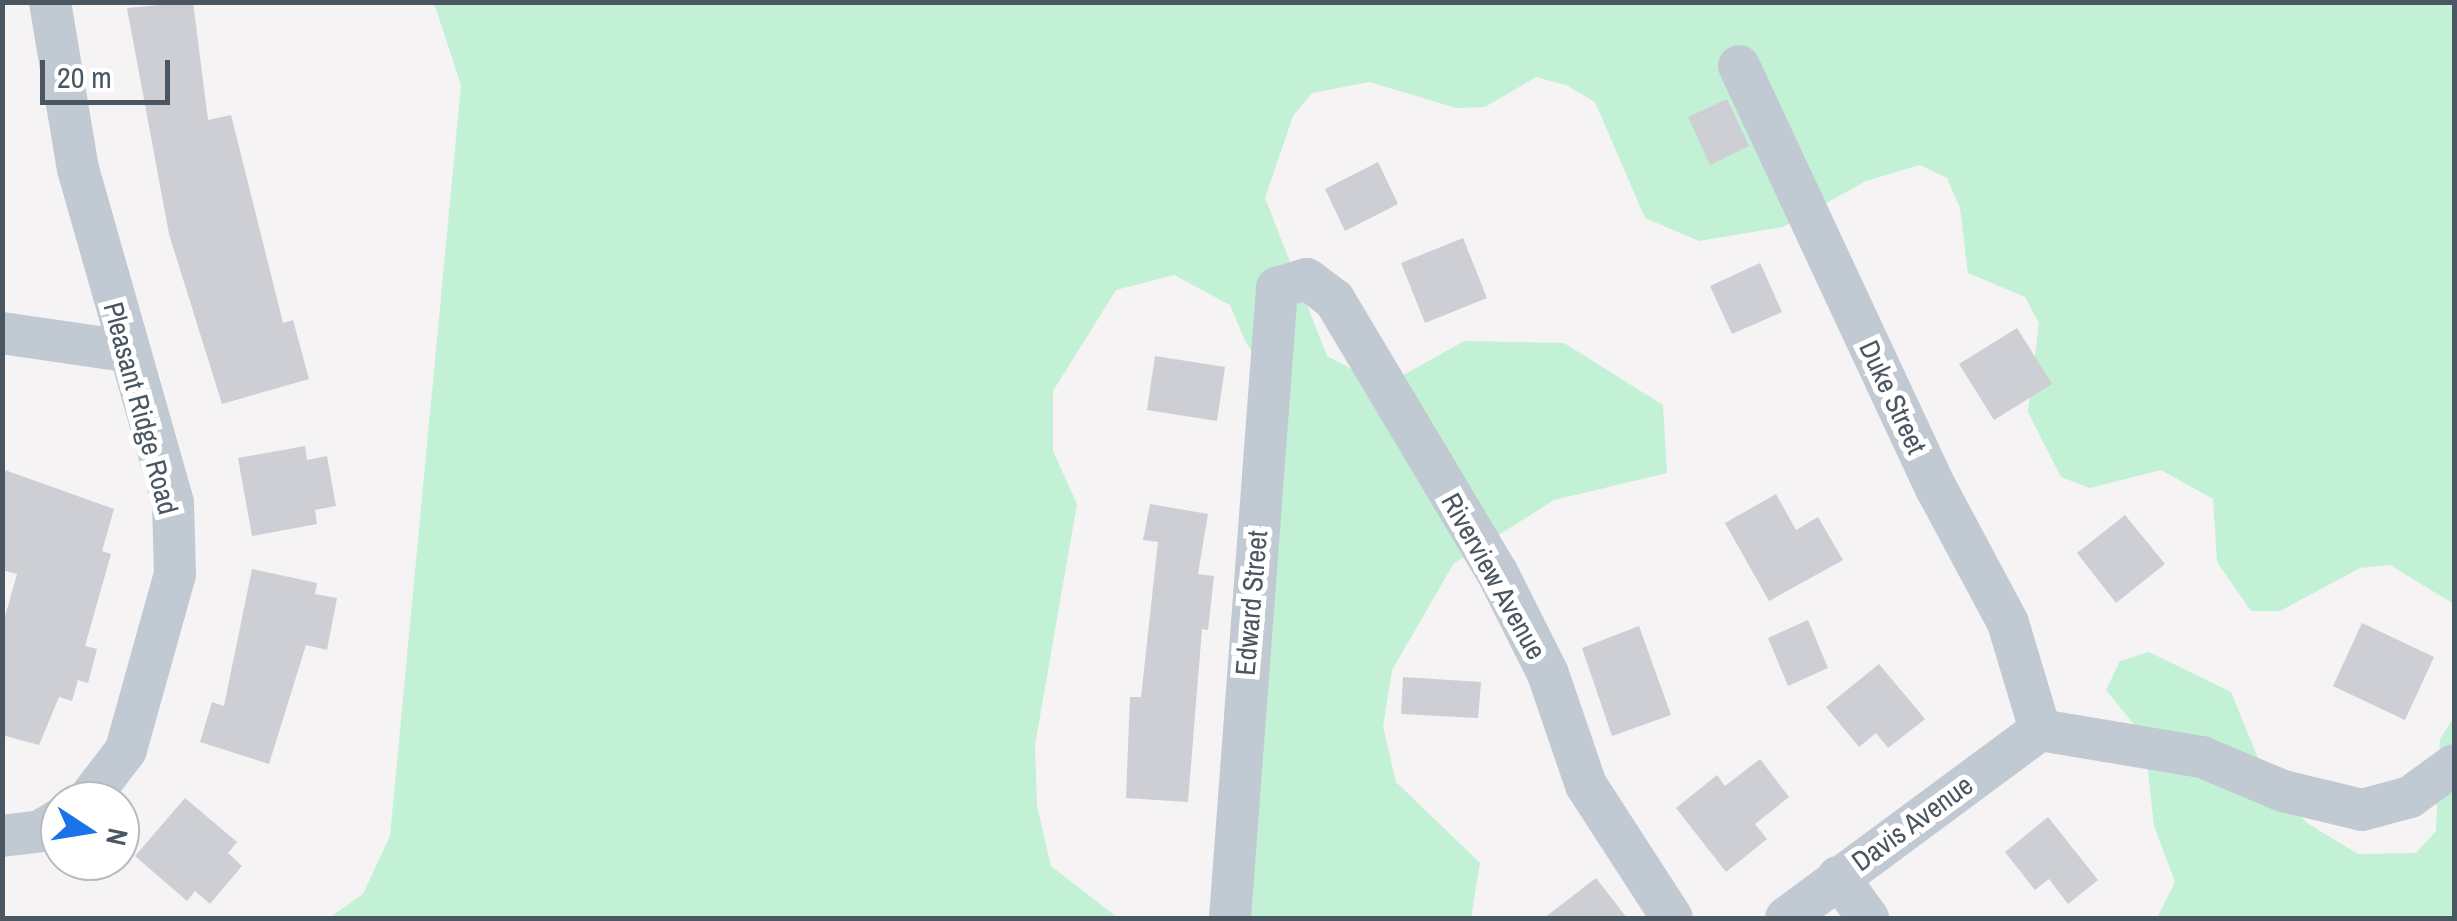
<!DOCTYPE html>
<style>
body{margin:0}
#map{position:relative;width:2457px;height:921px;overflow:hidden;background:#f5f3f3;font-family:"Archivo Narrow",sans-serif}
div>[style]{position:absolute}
.green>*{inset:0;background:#c3f1d5}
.building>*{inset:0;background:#cdcfd5}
.minor>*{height:42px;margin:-21px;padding:0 21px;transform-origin:21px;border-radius:21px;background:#c1cad2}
span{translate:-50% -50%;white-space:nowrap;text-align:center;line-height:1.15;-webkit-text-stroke:10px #fff;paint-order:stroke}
.street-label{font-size:28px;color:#4a5661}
.frame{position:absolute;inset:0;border:5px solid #4a5661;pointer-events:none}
.north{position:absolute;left:40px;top:781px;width:100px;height:100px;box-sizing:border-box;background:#fff;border:2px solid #b7bbc0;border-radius:50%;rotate:102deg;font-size:28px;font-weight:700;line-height:40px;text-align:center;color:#4a5661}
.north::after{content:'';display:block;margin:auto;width:35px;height:45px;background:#1a73e8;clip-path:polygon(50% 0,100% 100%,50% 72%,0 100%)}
.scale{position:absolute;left:40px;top:60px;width:130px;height:45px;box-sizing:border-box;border:5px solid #4a5661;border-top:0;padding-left:12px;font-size:30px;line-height:35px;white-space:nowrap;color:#4a5661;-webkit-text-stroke:8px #fff;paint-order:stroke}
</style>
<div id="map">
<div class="green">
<i style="clip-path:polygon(434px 3px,2454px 3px,2454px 604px,2390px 565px,2360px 568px,2280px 611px,2251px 611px,2217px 562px,2213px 499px,2161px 470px,2090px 488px,2061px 477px,2028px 412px,2039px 323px,2025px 297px,1968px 273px,1960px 208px,1947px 178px,1920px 165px,1866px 181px,1783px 227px,1699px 241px,1645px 218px,1595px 102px,1566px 85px,1536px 77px,1485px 107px,1456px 108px,1370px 82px,1312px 93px,1293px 116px,1265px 198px,1327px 356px,1384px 386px,1464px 341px,1564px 343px,1663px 405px,1667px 473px,1554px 500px,1454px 563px,1392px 670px,1383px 726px,1396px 782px,1480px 863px,1471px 918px,1245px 918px,1283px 392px,1246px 343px,1230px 305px,1174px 275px,1116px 290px,1053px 391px,1053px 451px,1077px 504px,1035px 745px,1037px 806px,1051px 866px,1118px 918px,329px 918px,363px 894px,390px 836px,461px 85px)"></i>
<i style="clip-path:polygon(2149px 652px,2231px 692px,2267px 780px,2307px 823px,2358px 854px,2416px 853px,2436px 831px,2440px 739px,2454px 717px,2454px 918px,2157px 918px,2175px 882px,2154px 826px,2144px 737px,2106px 690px,2120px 661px)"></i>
</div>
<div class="building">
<i style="clip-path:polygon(193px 2px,208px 120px,231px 115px,283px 323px,293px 320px,309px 379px,222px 404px,169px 234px,127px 8px)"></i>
<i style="clip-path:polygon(1727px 99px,1749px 146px,1710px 165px,1688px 117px)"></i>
<i style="clip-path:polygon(1378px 162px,1398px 204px,1345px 231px,1325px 189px)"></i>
<i style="clip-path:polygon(1463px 238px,1487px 298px,1425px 323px,1401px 263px)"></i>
<i style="clip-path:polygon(1760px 263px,1782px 312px,1732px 334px,1710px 286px)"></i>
<i style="clip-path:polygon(2017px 328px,2052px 384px,1994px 420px,1959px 364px)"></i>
<i style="clip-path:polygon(1155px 356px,1225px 367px,1217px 421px,1147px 410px)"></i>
<i style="clip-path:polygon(305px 446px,307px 460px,327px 456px,336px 506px,315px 510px,317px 524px,252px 536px,238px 458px)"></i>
<i style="clip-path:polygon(2px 469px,114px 509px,102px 551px,111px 554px,85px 646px,97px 649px,88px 683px,78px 680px,72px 701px,59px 697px,39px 745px,2px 735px,2px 627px,17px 574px,2px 570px)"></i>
<i style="clip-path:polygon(1776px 494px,1796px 530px,1818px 517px,1843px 560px,1769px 601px,1725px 523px)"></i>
<i style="clip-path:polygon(1150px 504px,1208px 514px,1198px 574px,1214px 576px,1208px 630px,1202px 629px,1188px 802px,1126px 798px,1130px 697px,1141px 697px,1158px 542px,1143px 540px)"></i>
<i style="clip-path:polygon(2125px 515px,2165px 564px,2116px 603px,2077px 553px)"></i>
<i style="clip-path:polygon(252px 569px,317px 583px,315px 594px,337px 598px,327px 650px,306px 645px,269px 764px,200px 742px,212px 702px,224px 706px)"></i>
<i style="clip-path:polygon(1808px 620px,1828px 668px,1788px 686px,1768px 638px)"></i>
<i style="clip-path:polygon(2362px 623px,2434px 657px,2405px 720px,2333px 686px)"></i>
<i style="clip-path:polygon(1639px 626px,1671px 715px,1612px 736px,1582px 648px)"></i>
<i style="clip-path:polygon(1879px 664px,1925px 719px,1888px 748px,1876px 733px,1859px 747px,1826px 707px)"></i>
<i style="clip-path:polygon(1403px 677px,1481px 682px,1478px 718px,1401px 714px)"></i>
<i style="clip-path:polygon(1760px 759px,1789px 797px,1755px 824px,1767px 839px,1726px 872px,1676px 808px,1717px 775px,1725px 786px)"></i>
<i style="clip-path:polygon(185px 798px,237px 842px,228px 853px,242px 866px,210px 904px,195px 891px,187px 901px,135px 856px)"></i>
<i style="clip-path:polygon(2048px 817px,2098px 880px,2068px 904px,2049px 879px,2035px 890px,2005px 852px)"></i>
<i style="clip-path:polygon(1596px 878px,1627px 918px,1544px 918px)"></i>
</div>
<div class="minor">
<i style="left:50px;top:2px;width:169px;rotate:80.5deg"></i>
<i style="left:78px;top:169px;width:347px;rotate:74.1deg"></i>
<i style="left:173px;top:503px;width:71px;rotate:88.4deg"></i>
<i style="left:175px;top:574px;width:183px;rotate:105.6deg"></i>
<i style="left:126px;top:750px;width:64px;rotate:127.4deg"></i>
<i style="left:1739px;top:66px;width:466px;rotate:65deg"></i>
<i style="left:1936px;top:488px;width:153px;rotate:61.9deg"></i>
<i style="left:2008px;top:623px;width:112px;rotate:73.3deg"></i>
<i style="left:2px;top:333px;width:124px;rotate:8.3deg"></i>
<i style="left:2040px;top:730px;width:164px;rotate:9.5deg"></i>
<i style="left:2202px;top:757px;width:88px;rotate:22.8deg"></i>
<i style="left:2283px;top:791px;width:81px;rotate:13.5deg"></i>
<i style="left:2362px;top:810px;width:50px;rotate:-15.2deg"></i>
<i style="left:2410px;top:797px;width:54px;rotate:-36deg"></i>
<i style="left:2px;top:836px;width:38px;rotate:-7deg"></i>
<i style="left:40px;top:831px;width:23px;rotate:-31deg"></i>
<i style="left:1838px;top:877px;width:51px;rotate:53.8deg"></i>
<i style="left:1230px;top:918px;width:632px;rotate:-85.73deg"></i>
<i style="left:1277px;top:288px;width:31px;rotate:-17deg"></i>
<i style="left:1307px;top:279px;width:34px;rotate:37deg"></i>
<i style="left:1334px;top:299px;width:318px;rotate:59.2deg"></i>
<i style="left:1497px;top:572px;width:114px;rotate:63.4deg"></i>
<i style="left:1548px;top:674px;width:117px;rotate:71.1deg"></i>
<i style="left:1586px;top:785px;width:158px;rotate:57.1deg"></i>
<i style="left:1786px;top:918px;width:316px;rotate:-36.5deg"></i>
</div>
<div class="street-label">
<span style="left:1893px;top:397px;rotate:65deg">Duke Street</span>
<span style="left:141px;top:408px;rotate:75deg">Pleasant Ridge Road</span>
<span style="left:1494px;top:576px;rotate:61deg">Riverview Avenue</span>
<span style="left:1251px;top:603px;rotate:-85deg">Edward Street</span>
<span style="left:1912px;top:823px;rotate:-36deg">Davis Avenue</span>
</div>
<div class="frame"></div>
<div class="north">N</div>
<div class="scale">20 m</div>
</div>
